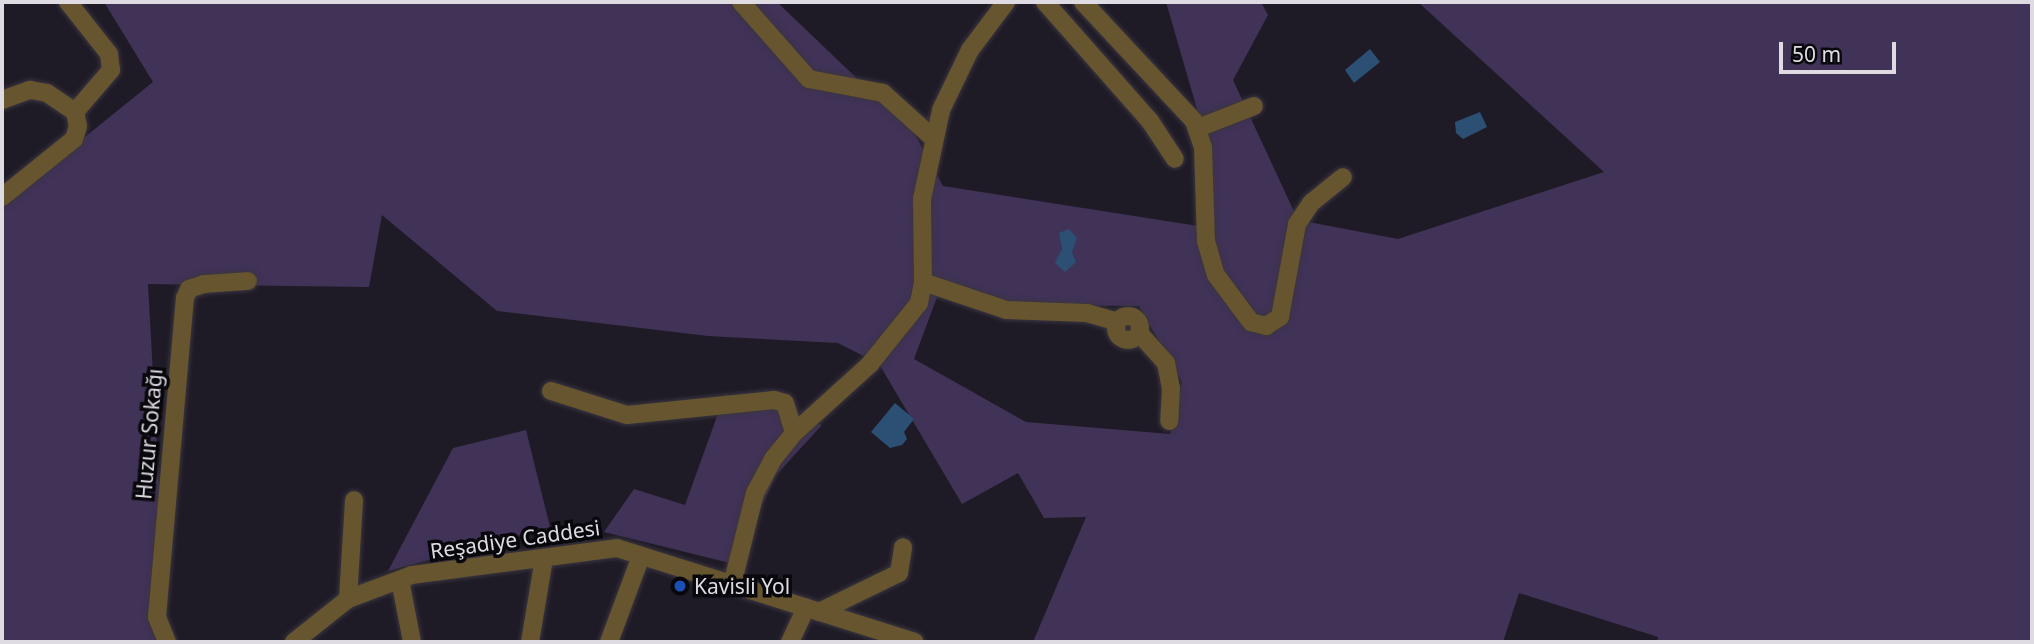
<!DOCTYPE html>
<meta charset="utf-8">
<style>
body{margin:0}
#map{position:relative;width:2034px;height:644px;overflow:hidden;background:#1f1b26;font-family:"Noto Sans",sans-serif}
div>[style]{position:absolute}
.green>*{inset:0;background:#413258}
.water>*{inset:0;background:#2b5074}
.roads{filter:drop-shadow(0 0 2px #3a3640) drop-shadow(0 0 2px #3a3640)}
.minor>*{height:18px;margin:-9px;padding:0 9px;transform-origin:9px;border-radius:9px;background:#66552e}
.minor>.ring{margin:-9px;padding:0;box-sizing:content-box;background:none;border:18px solid #66552e;border-radius:50%}
.dots>*{width:19px;height:19px;translate:-50% -50%;box-sizing:border-box;border:4px solid #08070b;border-radius:50%}
span{translate:-50% -50%;white-space:nowrap;text-align:center;line-height:1.15;-webkit-text-stroke:7px #08070b;paint-order:stroke}
.street-label{font-size:21px;color:#dedbe3}
.poi-label{font-size:21px;color:#dedbe3}
.left{translate:0 -50%;text-align:left}
.frame{position:absolute;inset:0;border:4px solid #dedbe3;pointer-events:none}
.scale{position:absolute;left:1779px;top:42px;width:117px;height:32px;box-sizing:border-box;border:4px solid #dedbe3;border-top:0;padding-left:9px;font-size:21px;line-height:24px;white-space:nowrap;color:#dedbe3;-webkit-text-stroke:5px #08070b;paint-order:stroke}
</style>
<div id="map">
<div class="green">
<i style="clip-path:polygon(evenodd,104px 2px,777px 2px,914px 133px,943px 186px,1211px 228px,1201px 123px,1166px 2px,1261px 2px,1268px 15px,1233px 80px,1298px 220px,1398px 239px,1604px 172px,1418px 2px,2032px 2px,2032px 642px,1657px 642px,1658px 637px,1519px 593px,1503px 642px,1033px 642px,1086px 517px,1044px 518px,1018px 473px,962px 504px,879px 364px,838px 343px,708px 336px,497px 311px,382px 215px,369px 287px,148px 284px,167px 627px,152px 642px,2px 642px,2px 204px,153px 82px,104px 2px,940px 289px,1010px 305px,1139px 306px,1182px 382px,1170px 434px,1026px 422px,914px 359px,940px 289px)"></i>
<i style="clip-path:polygon(725px 394px,822px 425px,776px 475px,734px 564px,604px 532px,634px 489px,685px 505px)"></i>
<i style="clip-path:polygon(526px 430px,550px 527px,388px 571px,453px 448px)"></i>
</div>
<div class="water">
<i style="clip-path:polygon(1370px 49px,1380px 62px,1354px 83px,1345px 70px)"></i>
<i style="clip-path:polygon(1480px 112px,1487px 127px,1463px 139px,1456px 133px,1455px 122px)"></i>
<i style="clip-path:polygon(1069px 229px,1077px 238px,1072px 252px,1076px 262px,1065px 272px,1055px 263px,1062px 249px,1059px 233px)"></i>
<i style="clip-path:polygon(895px 403px,914px 419px,904px 432px,907px 439px,902px 445px,890px 448px,871px 432px)"></i>
</div>
<div class="roads">
<div class="minor">
<i style="left:68px;top:2px;width:66px;rotate:51.7deg"></i>
<i style="left:109px;top:54px;width:16px;rotate:83deg"></i>
<i style="left:111px;top:70px;width:55px;rotate:130.6deg"></i>
<i style="left:741px;top:2px;width:103px;rotate:48.6deg"></i>
<i style="left:809px;top:79px;width:75px;rotate:10.7deg"></i>
<i style="left:883px;top:93px;width:67px;rotate:42deg"></i>
<i style="left:1045px;top:2px;width:159px;rotate:48.6deg"></i>
<i style="left:1150px;top:121px;width:45px;rotate:56.7deg"></i>
<i style="left:1083px;top:2px;width:163px;rotate:47deg"></i>
<i style="left:1194px;top:121px;width:28px;rotate:71deg"></i>
<i style="left:1203px;top:147px;width:94px;rotate:88.2deg"></i>
<i style="left:1206px;top:241px;width:35px;rotate:74deg"></i>
<i style="left:1216px;top:275px;width:59px;rotate:53.3deg"></i>
<i style="left:1251px;top:322px;width:16px;rotate:15deg"></i>
<i style="left:1266px;top:326px;width:17px;rotate:-33deg"></i>
<i style="left:1280px;top:317px;width:95px;rotate:-79.6deg"></i>
<i style="left:1297px;top:224px;width:25px;rotate:-56deg"></i>
<i style="left:1311px;top:203px;width:41px;rotate:-39.1deg"></i>
<i style="left:2px;top:100px;width:30px;rotate:-20deg"></i>
<i style="left:30px;top:90px;width:17px;rotate:10deg"></i>
<i style="left:47px;top:93px;width:34px;rotate:34deg"></i>
<i style="left:75px;top:112px;width:14px;rotate:78deg"></i>
<i style="left:78px;top:126px;width:14px;rotate:107deg"></i>
<i style="left:74px;top:139px;width:92px;rotate:141.1deg"></i>
<i style="left:1198px;top:128px;width:60px;rotate:-21.4deg"></i>
<i style="left:923px;top:282px;width:88px;rotate:18.6deg"></i>
<i style="left:1006px;top:310px;width:81px;rotate:2.1deg"></i>
<i style="left:1087px;top:313px;width:32px;rotate:16deg"></i>
<i class="ring" style="left:1116px;top:316px;width:6px;height:6px"></i>
<i style="left:1139px;top:333px;width:40px;rotate:48deg"></i>
<i style="left:1166px;top:363px;width:25px;rotate:79deg"></i>
<i style="left:1171px;top:388px;width:33px;rotate:93deg"></i>
<i style="left:551px;top:391px;width:80px;rotate:17.5deg"></i>
<i style="left:627px;top:415px;width:148px;rotate:-5.8deg"></i>
<i style="left:774px;top:400px;width:11px;rotate:15deg"></i>
<i style="left:785px;top:403px;width:31px;rotate:73deg"></i>
<i style="left:400px;top:580px;width:63px;rotate:79deg"></i>
<i style="left:732px;top:585px;width:95px;rotate:-76deg"></i>
<i style="left:755px;top:493px;width:38px;rotate:-62deg"></i>
<i style="left:773px;top:459px;width:33px;rotate:-51deg"></i>
<i style="left:794px;top:433px;width:103px;rotate:-42.2deg"></i>
<i style="left:870px;top:364px;width:78px;rotate:-51.2deg"></i>
<i style="left:919px;top:303px;width:21px;rotate:-79deg"></i>
<i style="left:923px;top:282px;width:83px;rotate:-90.7deg"></i>
<i style="left:922px;top:199px;width:91px;rotate:-77.9deg"></i>
<i style="left:941px;top:110px;width:67px;rotate:-64.2deg"></i>
<i style="left:970px;top:50px;width:60px;rotate:-53.1deg"></i>
<i style="left:348px;top:599px;width:99px;rotate:-86.5deg"></i>
<i style="left:819px;top:612px;width:89px;rotate:-26deg"></i>
<i style="left:899px;top:573px;width:26px;rotate:-81deg"></i>
<i style="left:167px;top:642px;width:27px;rotate:-112deg"></i>
<i style="left:157px;top:617px;width:320px;rotate:-85deg"></i>
<i style="left:185px;top:298px;width:10px;rotate:-66deg"></i>
<i style="left:189px;top:289px;width:16px;rotate:-18deg"></i>
<i style="left:204px;top:284px;width:44px;rotate:-3.9deg"></i>
<i style="left:294px;top:642px;width:69px;rotate:-38.5deg"></i>
<i style="left:348px;top:599px;width:68px;rotate:-20.6deg"></i>
<i style="left:412px;top:575px;width:207px;rotate:-7.5deg"></i>
<i style="left:617px;top:548px;width:312px;rotate:17.5deg"></i>
<i style="left:530px;top:642px;width:85px;rotate:-80.5deg"></i>
<i style="left:609px;top:642px;width:92px;rotate:-69.6deg"></i>
<i style="left:790px;top:642px;width:38px;rotate:-65deg"></i>
</div>
</div>
<div class="dots">
<i style="left:680px;top:586px;background:#1a4fb4"></i>
</div>
<div class="street-label">
<span style="left:149px;top:434px;rotate:-85deg">Huzur Sokağı</span>
<span style="left:515px;top:539px;rotate:-8deg">Reşadiye Caddesi</span>
</div>
<div class="poi-label">
<span class="left" style="left:694px;top:586px">Kavisli Yol</span>
</div>
<div class="frame"></div>
<div class="scale">50 m</div>
</div>
